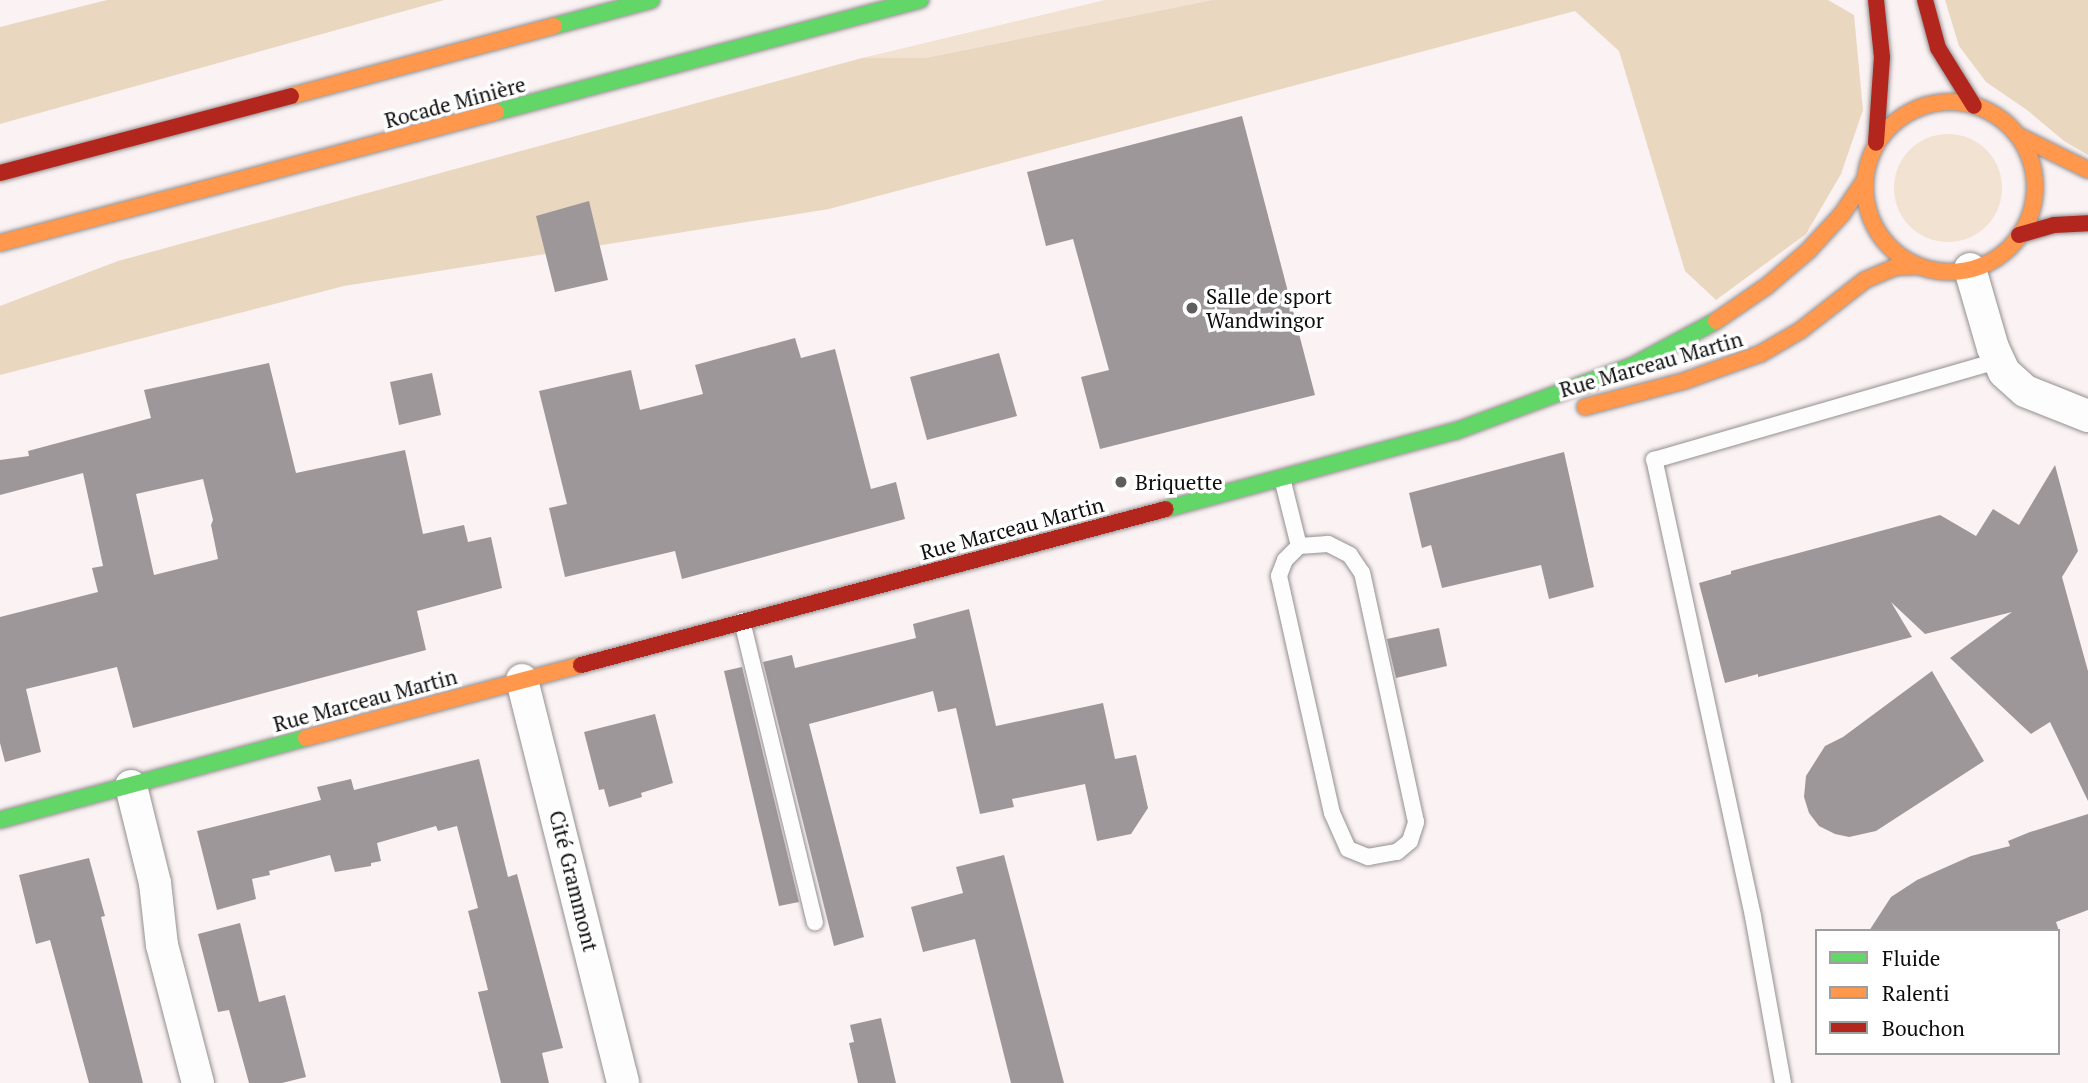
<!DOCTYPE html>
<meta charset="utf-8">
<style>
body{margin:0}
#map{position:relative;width:2088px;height:1083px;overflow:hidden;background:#fbf2f3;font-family:"PT Serif",serif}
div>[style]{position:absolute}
.green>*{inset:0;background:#f2e2d2}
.round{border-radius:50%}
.forest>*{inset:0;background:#e9d7c0}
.building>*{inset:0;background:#9e9799}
.roads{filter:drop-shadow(0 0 2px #949091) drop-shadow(0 0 2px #949091)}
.lane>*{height:16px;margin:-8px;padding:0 8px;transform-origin:8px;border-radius:8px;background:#fefdfd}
.street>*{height:32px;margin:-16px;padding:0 16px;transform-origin:16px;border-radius:16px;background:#fefdfd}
.fast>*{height:16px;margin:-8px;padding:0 8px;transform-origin:8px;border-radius:8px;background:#63d668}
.slow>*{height:16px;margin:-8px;padding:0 8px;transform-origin:8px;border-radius:8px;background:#ff974d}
.slow>.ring{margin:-8px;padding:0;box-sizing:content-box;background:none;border:16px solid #ff974d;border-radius:50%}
.jam>*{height:16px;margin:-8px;padding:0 8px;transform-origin:8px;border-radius:8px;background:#b3261e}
.dots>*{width:19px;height:19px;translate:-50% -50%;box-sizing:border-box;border:4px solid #fff;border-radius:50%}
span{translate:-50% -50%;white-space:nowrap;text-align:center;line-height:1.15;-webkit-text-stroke:7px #fff;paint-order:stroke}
.street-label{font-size:21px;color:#0d0d0d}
.poi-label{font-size:21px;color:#0d0d0d}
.left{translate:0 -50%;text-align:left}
.legend{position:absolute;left:1815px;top:929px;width:245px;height:126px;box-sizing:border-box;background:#fff;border:2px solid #9e9e9e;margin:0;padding:9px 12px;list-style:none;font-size:21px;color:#0d0d0d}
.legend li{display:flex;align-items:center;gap:14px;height:35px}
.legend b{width:35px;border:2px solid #9e9e9e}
</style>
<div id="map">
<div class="green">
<i style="clip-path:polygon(1105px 0,1212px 0,925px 58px,862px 58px)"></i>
<i class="round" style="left:1894px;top:134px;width:108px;height:108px"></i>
</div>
<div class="forest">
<i style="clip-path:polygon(107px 0,444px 0,0 124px,0 27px)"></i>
<i style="clip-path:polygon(1212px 0,1828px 0,1854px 15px,1863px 110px,1841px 174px,1806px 234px,1716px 300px,1685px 271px,1619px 51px,1575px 11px,829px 209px,344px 286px,0 375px,0 306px,118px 261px,862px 58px,925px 58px)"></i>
<i style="clip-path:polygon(1945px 0,2088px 0,2088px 155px,2064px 141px,2027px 110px,1986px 82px,1959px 46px)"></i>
</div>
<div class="building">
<i style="clip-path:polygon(1242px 116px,1315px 395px,1100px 449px,1081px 377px,1109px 370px,1073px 239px,1046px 246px,1027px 172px)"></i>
<i style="clip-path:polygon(589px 201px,608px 280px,555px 292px,536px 216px)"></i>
<i style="clip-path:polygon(795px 338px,801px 358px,835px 349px,871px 489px,896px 482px,905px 519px,682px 579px,675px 551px,565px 577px,549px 508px,567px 504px,539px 391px,631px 370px,640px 410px,703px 394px,695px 365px)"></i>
<i style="clip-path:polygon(999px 353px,1017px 416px,927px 440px,910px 377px)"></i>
<i style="clip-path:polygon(evenodd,269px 363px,296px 473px,405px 450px,423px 534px,464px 525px,468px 542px,491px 537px,502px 588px,417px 611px,426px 650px,133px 728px,117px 667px,26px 689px,41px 752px,5px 762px,0 743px,0 617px,98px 592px,92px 568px,103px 566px,83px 473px,0 495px,0 460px,29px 456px,28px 451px,151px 418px,144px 390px,269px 363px,203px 479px,213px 520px,211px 525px,218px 559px,154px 575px,136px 494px,203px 479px)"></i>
<i style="clip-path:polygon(432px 373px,441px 415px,399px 425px,390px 382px)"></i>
<i style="clip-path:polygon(1564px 452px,1594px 587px,1549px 599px,1541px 565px,1442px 588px,1431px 545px,1422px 548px,1409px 493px)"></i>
<i style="clip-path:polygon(2055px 465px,2078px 551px,2062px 577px,2088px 671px,2088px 801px,2050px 722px,2031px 734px,1950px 658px,2012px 612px,1925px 634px,1891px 602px,1912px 637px,1758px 677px,1758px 674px,1725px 683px,1699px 583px,1731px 574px,1731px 571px,1940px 515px,1976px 536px,1993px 509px,2019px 525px)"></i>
<i style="clip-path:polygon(969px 609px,996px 726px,1103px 703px,1115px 759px,1136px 755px,1148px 808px,1131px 834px,1097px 841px,1085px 784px,1012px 799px,1014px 807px,980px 814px,956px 708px,938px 712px,933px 691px,809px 724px,864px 937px,834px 946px,763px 662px,792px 655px,795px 668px,916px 638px,913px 624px)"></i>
<i style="clip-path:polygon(1439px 628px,1447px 666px,1396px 678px,1387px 639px)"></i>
<i style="clip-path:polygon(742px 667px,799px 902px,779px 906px,724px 671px)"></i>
<i style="clip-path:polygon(1932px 671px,1984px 761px,1876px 831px,1849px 837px,1835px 834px,1819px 826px,1809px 813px,1804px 797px,1806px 776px,1825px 746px,1843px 737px)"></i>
<i style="clip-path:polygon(655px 714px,673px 783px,641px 793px,642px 797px,609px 807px,604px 789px,599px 790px,584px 732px)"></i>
<i style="clip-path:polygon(479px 759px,508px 877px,517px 874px,563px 1048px,542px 1053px,549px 1083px,501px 1083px,478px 992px,488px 990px,468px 911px,478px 908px,457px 826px,438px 831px,436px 826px,377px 843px,381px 861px,371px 863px,371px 866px,335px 872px,330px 855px,269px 871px,270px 875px,252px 879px,256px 899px,217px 910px,197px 831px,321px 800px,317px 787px,351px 779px,354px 790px)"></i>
<i style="clip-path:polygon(2088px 814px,2088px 910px,2056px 922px,2059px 931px,1869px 931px,1891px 897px,1917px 880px,1971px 856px,2010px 846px,2008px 841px,2030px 832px)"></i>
<i style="clip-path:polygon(1004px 855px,1064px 1083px,1011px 1083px,975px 939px,923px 952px,911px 907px,963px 893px,956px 867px)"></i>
<i style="clip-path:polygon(89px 858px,105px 916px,101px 917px,143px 1083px,89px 1083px,50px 940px,36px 944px,19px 875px)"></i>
<i style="clip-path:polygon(240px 923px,259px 1002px,285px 995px,306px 1077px,282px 1083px,249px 1083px,229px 1010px,218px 1012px,198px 934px)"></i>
<i style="clip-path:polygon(881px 1018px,896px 1083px,858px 1083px,849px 1043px,854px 1042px,850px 1025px)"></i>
</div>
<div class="roads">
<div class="lane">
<i style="left:1282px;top:478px;width:70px;rotate:76deg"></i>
<i style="left:1299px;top:546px;width:20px;rotate:135deg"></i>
<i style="left:1285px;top:560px;width:17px;rotate:111deg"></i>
<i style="left:1279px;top:576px;width:243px;rotate:77.4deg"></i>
<i style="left:1332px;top:813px;width:39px;rotate:66deg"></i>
<i style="left:1348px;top:849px;width:22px;rotate:22deg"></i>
<i style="left:1368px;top:857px;width:29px;rotate:-10deg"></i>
<i style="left:1397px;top:852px;width:17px;rotate:-40deg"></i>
<i style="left:1410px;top:841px;width:20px;rotate:-72deg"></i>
<i style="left:1416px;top:822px;width:255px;rotate:-102.2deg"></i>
<i style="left:1362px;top:573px;width:22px;rotate:-124deg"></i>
<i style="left:1350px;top:555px;width:25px;rotate:-153deg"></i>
<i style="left:1328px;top:544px;width:29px;rotate:176deg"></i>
<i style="left:742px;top:621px;width:310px;rotate:76.4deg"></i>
<i style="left:1783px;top:1083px;width:170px;rotate:-100.2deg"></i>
<i style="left:1753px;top:916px;width:467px;rotate:-102.2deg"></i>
<i style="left:1654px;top:460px;width:357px;rotate:-16.1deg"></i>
</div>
<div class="street">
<i style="left:1970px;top:269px;width:82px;rotate:73.8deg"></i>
<i style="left:1993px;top:348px;width:26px;rotate:65deg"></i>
<i style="left:2004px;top:372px;width:28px;rotate:42deg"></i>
<i style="left:2025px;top:391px;width:68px;rotate:21.6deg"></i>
<i style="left:522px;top:680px;width:415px;rotate:75.9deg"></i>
<i style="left:131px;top:786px;width:100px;rotate:76.1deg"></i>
<i style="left:155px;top:883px;width:62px;rotate:83.6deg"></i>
<i style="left:162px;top:945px;width:143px;rotate:75.4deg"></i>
</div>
<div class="fast">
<i style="left:554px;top:26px;width:101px;rotate:-14.9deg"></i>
<i style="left:496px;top:112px;width:439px;rotate:-14.8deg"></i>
<i style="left:1166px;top:509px;width:300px;rotate:-15.1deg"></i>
<i style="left:1456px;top:431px;width:188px;rotate:-20.3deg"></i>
<i style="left:1632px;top:366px;width:95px;rotate:-28.2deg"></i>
<i style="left:0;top:820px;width:317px;rotate:-15deg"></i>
</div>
<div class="slow">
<i style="left:291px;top:96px;width:272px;rotate:-14.9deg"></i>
<i class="ring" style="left:1865px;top:102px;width:154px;height:154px"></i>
<i style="left:2017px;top:135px;width:79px;rotate:26.2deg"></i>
<i style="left:0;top:243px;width:513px;rotate:-14.79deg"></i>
<i style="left:1716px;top:321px;width:62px;rotate:-34.5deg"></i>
<i style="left:1767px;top:286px;width:54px;rotate:-40.5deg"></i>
<i style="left:1808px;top:251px;width:50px;rotate:-47.4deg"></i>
<i style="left:1842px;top:214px;width:40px;rotate:-56deg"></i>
<i style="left:1585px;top:407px;width:102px;rotate:-14.7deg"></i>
<i style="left:1684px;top:381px;width:81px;rotate:-19.6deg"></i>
<i style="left:1760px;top:354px;width:48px;rotate:-30.3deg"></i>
<i style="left:1801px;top:330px;width:81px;rotate:-38deg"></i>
<i style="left:1865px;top:280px;width:33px;rotate:-23deg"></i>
<i style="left:1895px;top:267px;width:23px;rotate:-2deg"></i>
<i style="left:306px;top:738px;width:285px;rotate:-14.9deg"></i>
</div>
<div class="jam">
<i style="left:1876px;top:0;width:57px;rotate:84deg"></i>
<i style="left:1882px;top:57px;width:86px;rotate:94deg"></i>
<i style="left:1925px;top:0;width:50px;rotate:74.8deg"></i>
<i style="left:1938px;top:48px;width:68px;rotate:58.2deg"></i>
<i style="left:0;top:173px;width:301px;rotate:-14.8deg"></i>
<i style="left:2019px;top:235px;width:36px;rotate:-16deg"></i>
<i style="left:2054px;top:225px;width:34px;rotate:-3deg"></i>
<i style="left:581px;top:665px;width:605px;rotate:-14.93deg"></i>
</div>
</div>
<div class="dots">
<i style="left:1192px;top:308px;background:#605d5e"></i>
<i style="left:1121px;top:482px;background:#605d5e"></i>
</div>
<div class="street-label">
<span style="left:455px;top:102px;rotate:-15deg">Rocade Minière</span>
<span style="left:1651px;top:364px;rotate:-16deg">Rue Marceau Martin</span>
<span style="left:1012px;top:528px;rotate:-15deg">Rue Marceau Martin</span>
<span style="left:365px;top:700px;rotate:-15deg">Rue Marceau Martin</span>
<span style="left:574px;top:881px;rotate:76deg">Cité Grammont</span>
</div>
<div class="poi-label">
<span class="left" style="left:1206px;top:308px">Salle de sport<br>Wandwingor</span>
<span class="left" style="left:1135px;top:482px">Briquette</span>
</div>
<ul class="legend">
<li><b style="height:9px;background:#63d668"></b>Fluide</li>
<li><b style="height:9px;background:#ff974d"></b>Ralenti</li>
<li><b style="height:9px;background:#b3261e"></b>Bouchon</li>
</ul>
</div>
